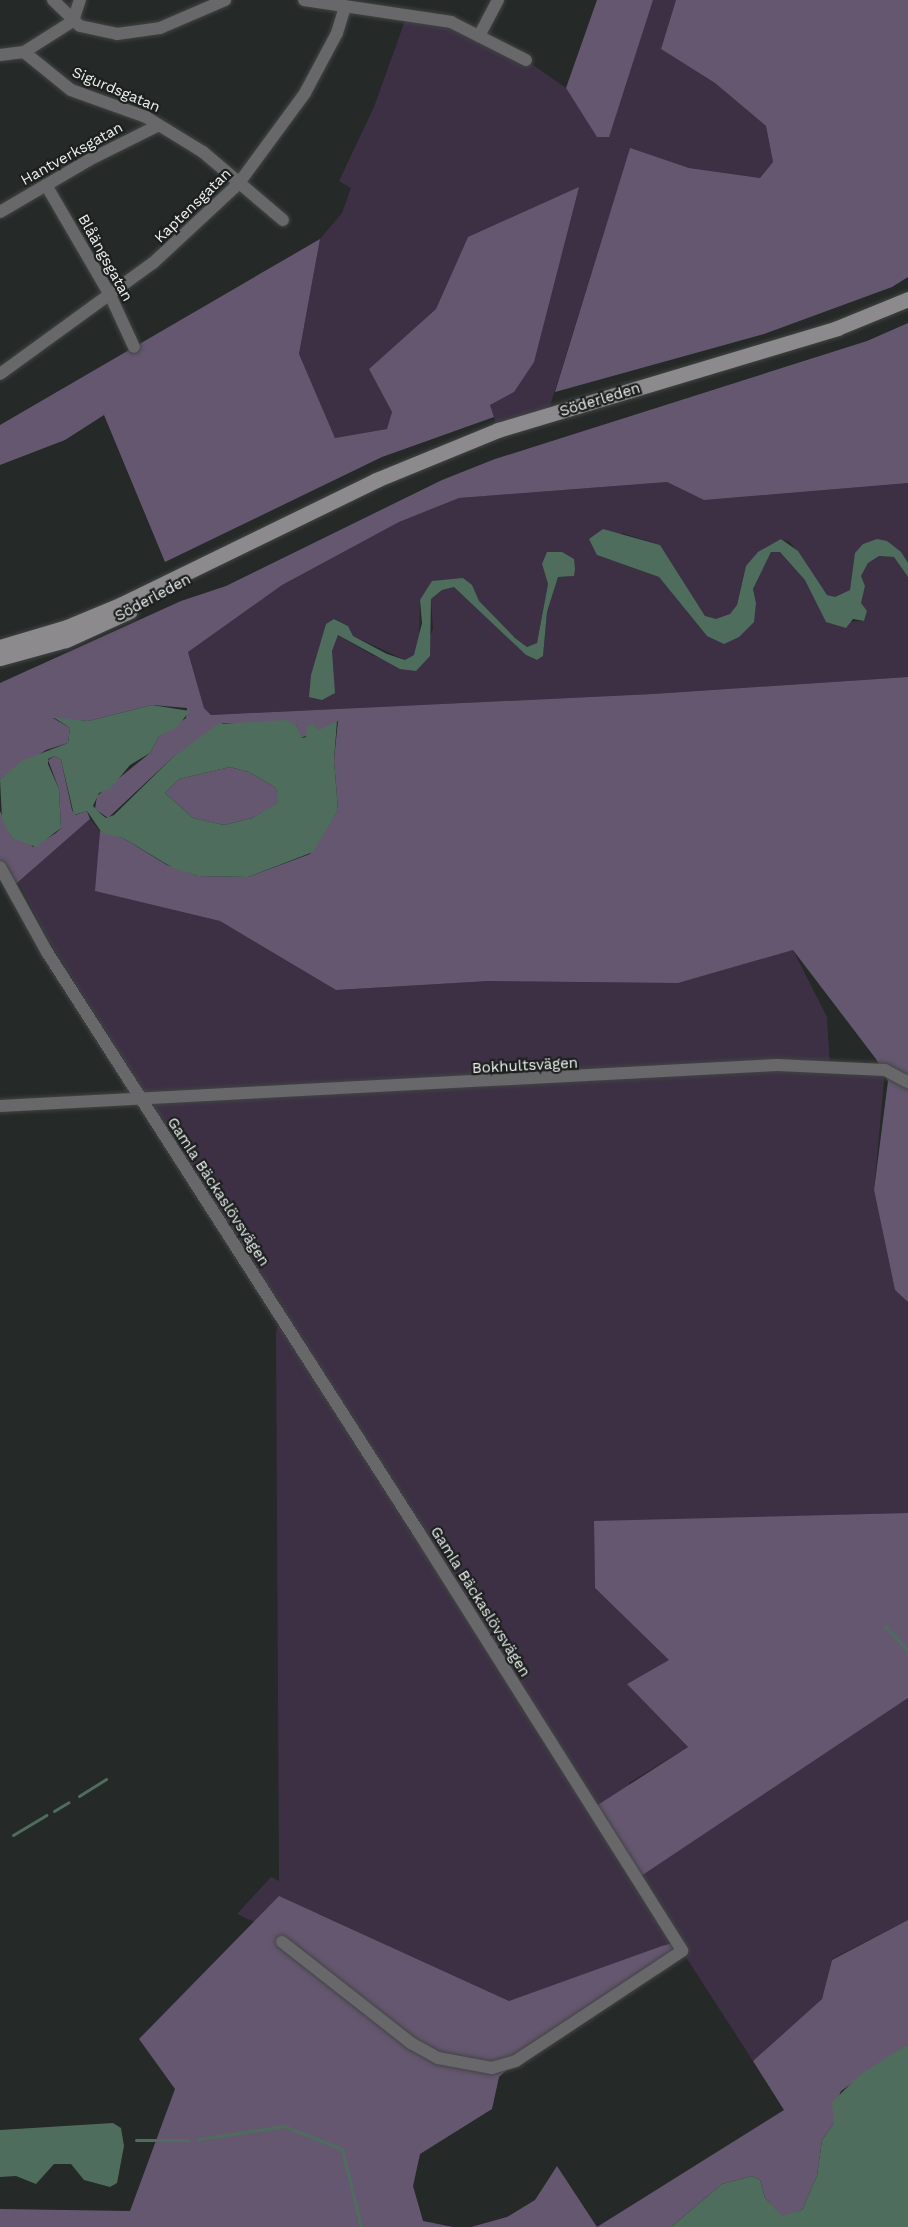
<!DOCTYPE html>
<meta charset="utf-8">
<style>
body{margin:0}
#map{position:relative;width:908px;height:2227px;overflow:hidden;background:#252927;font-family:"Work Sans",sans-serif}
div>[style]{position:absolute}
.green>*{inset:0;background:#3d3045}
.forest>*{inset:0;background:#665771}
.water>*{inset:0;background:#4e6d5c}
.stream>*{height:3px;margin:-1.5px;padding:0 1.5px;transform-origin:1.5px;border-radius:1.5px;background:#4e6d5c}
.roads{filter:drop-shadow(0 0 2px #414543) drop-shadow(0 0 2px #414543)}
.street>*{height:12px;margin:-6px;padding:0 6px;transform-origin:6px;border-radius:6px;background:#686769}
.secondary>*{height:15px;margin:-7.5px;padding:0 7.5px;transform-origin:7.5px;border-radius:7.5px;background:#8c8a8d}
span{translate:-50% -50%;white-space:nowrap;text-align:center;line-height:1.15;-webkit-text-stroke:4.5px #1c201e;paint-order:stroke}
.street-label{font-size:15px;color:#ecefed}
</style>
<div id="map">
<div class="green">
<i style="clip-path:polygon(653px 0,676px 0,661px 49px,715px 83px,766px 126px,773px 162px,760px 178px,689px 168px,630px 149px,547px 416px,498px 430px,490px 405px,514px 392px,468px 237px,436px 309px,369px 369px,392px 412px,388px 429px,335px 438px,299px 354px,320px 239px,342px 213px,351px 188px,339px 181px,374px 107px,407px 15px,451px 22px,526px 60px,566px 88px,597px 136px)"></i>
<i style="clip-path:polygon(evenodd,667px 482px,704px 500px,908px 483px,908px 563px,887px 541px,854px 565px,850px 590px,835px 598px,827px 595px,790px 542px,781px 539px,746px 566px,737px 605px,730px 614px,716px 620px,705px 616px,660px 545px,622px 533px,597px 555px,659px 577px,707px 636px,756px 603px,753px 589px,771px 552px,780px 552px,806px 580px,826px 622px,864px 621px,867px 611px,860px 603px,865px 586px,861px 576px,868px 563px,879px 556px,894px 557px,908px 577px,908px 677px,653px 694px,211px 715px,204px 708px,188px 651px,281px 585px,399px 522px,459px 498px,667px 482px,542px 564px,574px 576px,558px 577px,547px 612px,543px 656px,537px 660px,526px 655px,454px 587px,442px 590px,431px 599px,433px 629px,416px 671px,372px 655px,338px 635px,332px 651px,335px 619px,348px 626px,353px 636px,405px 660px,415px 655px,419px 644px,420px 600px,463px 578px,471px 585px,478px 601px,515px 638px,527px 647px,537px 643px,548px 584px,542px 564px)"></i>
<i style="clip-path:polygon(90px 819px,100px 831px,96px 891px,220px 921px,336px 990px,489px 981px,678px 983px,793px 950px,827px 1017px,830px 1067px,885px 1070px,874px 1190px,895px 1290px,908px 1302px,908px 1513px,594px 1522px,595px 1588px,670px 1660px,627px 1684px,688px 1747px,629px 1783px,640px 1876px,908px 1698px,908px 1920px,832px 1959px,822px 1999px,753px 2061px,682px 1951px,577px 1977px,509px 2001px,319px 1914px,280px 1933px,237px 1914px,271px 1877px,279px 1881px,276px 1332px,283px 1306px,240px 1246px,49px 941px,18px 881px)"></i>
</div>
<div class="forest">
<i style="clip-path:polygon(597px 0,653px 0,609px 137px,597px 137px,566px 88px)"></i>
<i style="clip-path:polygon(676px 0,908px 0,908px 277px,892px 287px,764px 334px,555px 392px,630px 148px,689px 168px,760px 178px,773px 162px,766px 126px,715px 83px,661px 49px)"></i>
<i style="clip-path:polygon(579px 187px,534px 362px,514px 392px,490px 405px,494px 417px,382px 457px,165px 562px,104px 415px,65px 440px,0 465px,0 425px,320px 239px,299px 354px,335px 438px,387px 429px,392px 412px,369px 369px,436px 309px,468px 237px)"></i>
<i style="clip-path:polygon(908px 323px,908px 483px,704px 500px,667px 482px,459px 498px,399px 522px,282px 585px,188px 652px,204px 708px,211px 715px,653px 694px,908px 677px,908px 1302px,895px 1290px,874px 1190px,888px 1081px,876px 1059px,793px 950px,678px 983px,489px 981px,336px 990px,220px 921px,95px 891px,100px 831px,123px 838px,167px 865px,198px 876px,248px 877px,310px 854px,338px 810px,334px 760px,338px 721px,319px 731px,307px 730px,308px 735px,301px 738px,296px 725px,223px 723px,172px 758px,108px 818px,95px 809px,97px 796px,150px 753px,159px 736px,186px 718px,187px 708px,152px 705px,88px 721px,53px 718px,70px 728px,68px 743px,46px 750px,0 780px,0 683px,181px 601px,226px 586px,442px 480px,495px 459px,867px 341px)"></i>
<i style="clip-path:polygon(55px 756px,61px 760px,72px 810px,75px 815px,87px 811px,90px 819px,10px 889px,0 867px,0 811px,12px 838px,28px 841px,33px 847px,56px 833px,61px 828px,59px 789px,48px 760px)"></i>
<i style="clip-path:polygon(230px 767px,249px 772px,276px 788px,279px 803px,252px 818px,224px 825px,193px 818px,165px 793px,179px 779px)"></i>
<i style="clip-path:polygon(908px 1513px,908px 1698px,635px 1880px,593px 1808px,688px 1747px,627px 1684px,669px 1660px,595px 1588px,594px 1521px)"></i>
<i style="clip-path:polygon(279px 1896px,509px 2001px,662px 1946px,677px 1942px,682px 1951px,516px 2061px,499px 2077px,492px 2109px,420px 2154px,413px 2186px,423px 2221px,453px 2227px,0 2227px,0 2209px,130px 2211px,175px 2089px,139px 2039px)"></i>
<i style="clip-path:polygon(908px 1920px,908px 2044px,841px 2091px,834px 2108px,834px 2123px,822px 2140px,817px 2176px,802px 2210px,782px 2217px,765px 2198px,760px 2180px,752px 2176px,722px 2184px,671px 2227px,471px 2227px,507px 2217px,535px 2200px,557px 2166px,597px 2227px,784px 2110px,753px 2061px,822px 1999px,832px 1960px)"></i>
</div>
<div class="water">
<i style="clip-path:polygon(603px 529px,660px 545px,705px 616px,716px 619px,730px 614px,737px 605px,746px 566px,758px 552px,781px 539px,798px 551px,827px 595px,835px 597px,850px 590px,855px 553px,863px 544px,877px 539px,887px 541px,901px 552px,908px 563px,908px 577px,894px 557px,879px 556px,868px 563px,861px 576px,865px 586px,861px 603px,867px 611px,864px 621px,853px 619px,846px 628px,826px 622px,805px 580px,780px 552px,771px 552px,753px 589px,756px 603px,754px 622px,739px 637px,724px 644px,707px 636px,659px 577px,597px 555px,589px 539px)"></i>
<i style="clip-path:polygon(547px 552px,562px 552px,574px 559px,575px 569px,574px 576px,558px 577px,547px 612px,543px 656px,537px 660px,526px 655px,454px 587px,442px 590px,431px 599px,430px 656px,416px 671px,400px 669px,338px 635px,332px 651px,335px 693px,322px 700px,309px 697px,311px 675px,326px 624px,334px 619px,348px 626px,353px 636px,387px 654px,405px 660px,414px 655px,422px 623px,420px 600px,432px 581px,463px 578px,472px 585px,479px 601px,515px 638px,527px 647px,537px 643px,548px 584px,542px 564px)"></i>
<i style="clip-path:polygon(evenodd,152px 705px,190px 711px,176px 728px,159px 736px,150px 753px,130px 765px,110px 789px,99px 793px,93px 806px,101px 814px,106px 818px,114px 815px,172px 758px,218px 724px,286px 720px,296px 725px,302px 738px,306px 737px,307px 727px,312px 724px,319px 730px,337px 721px,334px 760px,338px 810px,313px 852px,248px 877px,198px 876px,173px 868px,123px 838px,102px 833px,87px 811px,74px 815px,61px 760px,55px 756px,48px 759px,48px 764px,59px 789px,61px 828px,36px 847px,12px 838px,2px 819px,0 780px,21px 761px,68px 743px,70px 728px,53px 717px,88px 721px,152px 705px,230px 767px,249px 772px,276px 788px,278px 803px,252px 818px,224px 825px,193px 818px,165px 793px,179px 779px,230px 767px)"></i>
<i style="clip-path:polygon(908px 2044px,908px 2227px,671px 2227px,722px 2184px,752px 2176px,760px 2180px,765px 2198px,782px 2216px,802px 2210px,817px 2176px,822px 2140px,834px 2123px,832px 2102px,861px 2074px)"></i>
<i style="clip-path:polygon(113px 2123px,121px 2128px,124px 2146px,117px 2183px,110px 2187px,84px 2180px,71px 2164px,54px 2164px,36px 2184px,16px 2176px,0 2177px,0 2130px)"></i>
</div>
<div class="stream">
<i style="left:885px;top:1626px;width:34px;rotate:47deg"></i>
<i style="left:79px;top:1796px;width:32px;rotate:-32deg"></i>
<i style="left:54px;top:1811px;width:17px;rotate:-31deg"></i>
<i style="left:13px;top:1835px;width:39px;rotate:-31deg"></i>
<i style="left:199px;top:2139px;width:86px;rotate:-8.7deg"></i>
<i style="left:284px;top:2126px;width:62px;rotate:21.6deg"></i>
<i style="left:342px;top:2149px;width:80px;rotate:76.3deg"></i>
<i style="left:136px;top:2140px;width:53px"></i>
</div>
<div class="roads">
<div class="street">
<i style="left:53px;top:0;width:37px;rotate:44deg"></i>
<i style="left:80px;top:26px;width:38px;rotate:12deg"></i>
<i style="left:117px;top:34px;width:43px;rotate:-7.9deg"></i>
<i style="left:160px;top:28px;width:71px;rotate:-23.3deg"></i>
<i style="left:304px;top:0;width:149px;rotate:8.5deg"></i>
<i style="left:451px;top:22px;width:84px;rotate:26.9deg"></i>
<i style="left:73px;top:21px;width:22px;rotate:-72deg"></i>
<i style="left:479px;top:36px;width:41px;rotate:-62.2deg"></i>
<i style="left:24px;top:52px;width:60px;rotate:39deg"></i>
<i style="left:71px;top:90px;width:80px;rotate:19.8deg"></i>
<i style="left:146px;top:117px;width:67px;rotate:31.6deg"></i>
<i style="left:203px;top:152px;width:105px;rotate:40.4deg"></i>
<i style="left:0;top:55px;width:24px;rotate:-7deg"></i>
<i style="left:24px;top:52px;width:58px;rotate:-32.3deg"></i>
<i style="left:46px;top:185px;width:127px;rotate:59.8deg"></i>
<i style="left:110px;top:295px;width:57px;rotate:65.2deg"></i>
<i style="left:0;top:212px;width:103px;rotate:-30.3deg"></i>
<i style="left:89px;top:160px;width:78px;rotate:-26.6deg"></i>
<i style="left:0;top:374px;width:189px;rotate:-36deg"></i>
<i style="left:153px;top:263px;width:117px;rotate:-42.9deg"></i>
<i style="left:239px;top:183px;width:112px;rotate:-53.7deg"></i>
<i style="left:305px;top:93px;width:68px;rotate:-61.9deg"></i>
<i style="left:337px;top:33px;width:28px;rotate:-73deg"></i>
<i style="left:0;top:867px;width:97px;rotate:61.1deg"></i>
<i style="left:47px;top:952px;width:688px;rotate:57.35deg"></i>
<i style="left:418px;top:1531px;width:496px;rotate:57.8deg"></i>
<i style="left:682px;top:1951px;width:199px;rotate:146.5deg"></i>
<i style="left:516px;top:2061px;width:25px;rotate:164deg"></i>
<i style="left:492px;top:2068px;width:55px;rotate:-169.5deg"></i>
<i style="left:438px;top:2058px;width:31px;rotate:-151deg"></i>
<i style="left:411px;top:2043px;width:164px;rotate:-141.9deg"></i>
<i style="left:0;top:1106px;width:778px;rotate:-3.02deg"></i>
<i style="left:777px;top:1065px;width:108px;rotate:2.7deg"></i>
<i style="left:885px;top:1070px;width:26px;rotate:28deg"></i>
</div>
<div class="secondary">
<i style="left:0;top:647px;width:70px;rotate:-16.6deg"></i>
<i style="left:67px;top:627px;width:60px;rotate:-22.7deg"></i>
<i style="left:122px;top:604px;width:283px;rotate:-26deg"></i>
<i style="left:376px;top:480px;width:132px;rotate:-22.3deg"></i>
<i style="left:498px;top:430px;width:354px;rotate:-16.7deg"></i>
<i style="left:837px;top:328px;width:77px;rotate:-22.2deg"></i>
<i style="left:0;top:658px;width:68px;rotate:-15.3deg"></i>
<i style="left:66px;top:640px;width:70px;rotate:-24.4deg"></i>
</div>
</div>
<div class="street-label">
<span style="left:116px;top:90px;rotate:23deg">Sigurdsgatan</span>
<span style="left:72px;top:154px;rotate:-29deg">Hantverksgatan</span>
<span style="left:193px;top:206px;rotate:-44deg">Kaptensgatan</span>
<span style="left:105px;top:258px;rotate:61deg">Blåängsgatan</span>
<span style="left:600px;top:400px;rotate:-17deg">Söderleden</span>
<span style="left:153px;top:598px;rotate:-28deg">Söderleden</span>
<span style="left:525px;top:1066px;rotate:-3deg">Bokhultsvägen</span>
<span style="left:218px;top:1192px;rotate:57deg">Gamla Bäckaslövsvägen</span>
<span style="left:480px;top:1602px;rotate:58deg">Gamla Bäckaslövsvägen</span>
</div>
</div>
